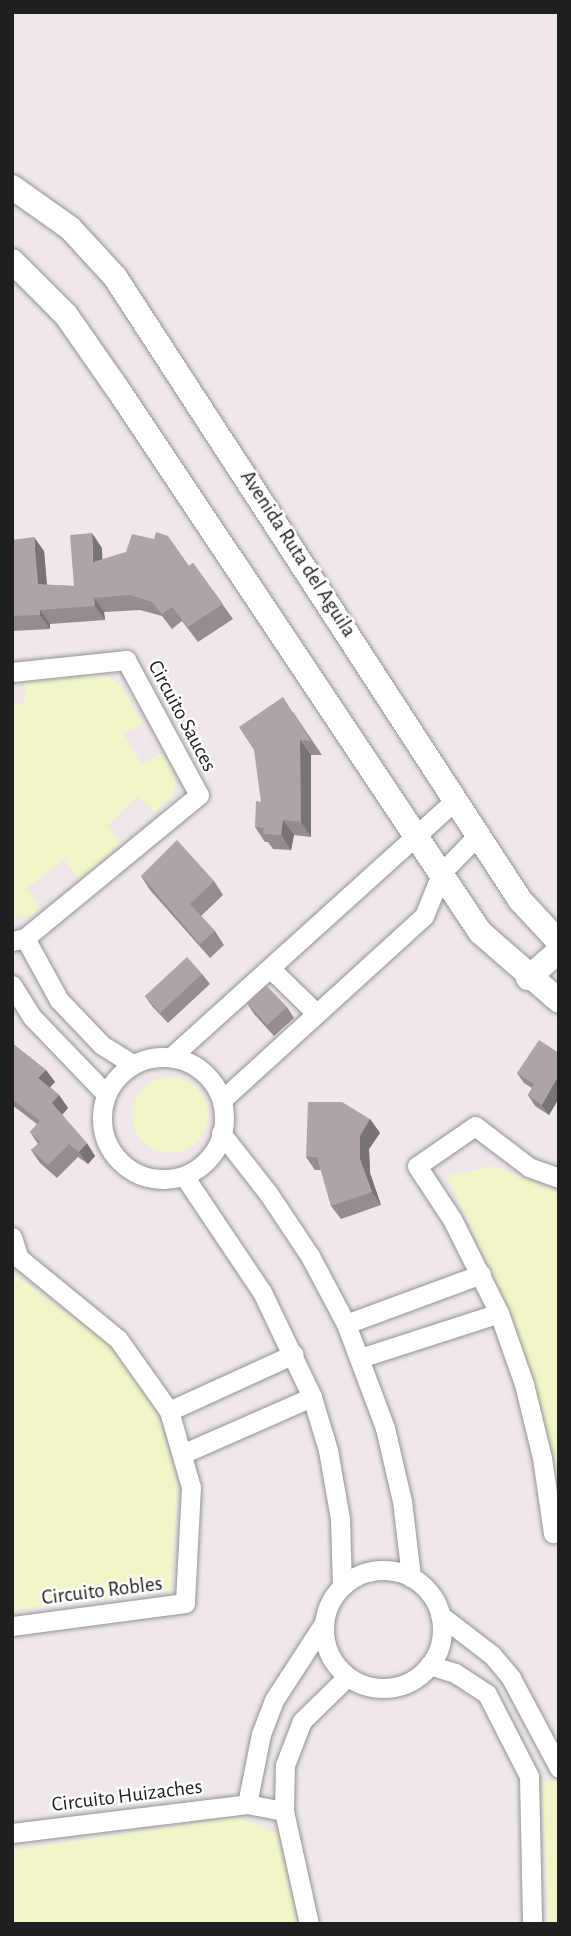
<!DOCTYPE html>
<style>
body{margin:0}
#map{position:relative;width:571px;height:1936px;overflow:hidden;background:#efe7e9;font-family:"Alegreya Sans",sans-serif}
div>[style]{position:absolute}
.park>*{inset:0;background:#f1f5c8}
.round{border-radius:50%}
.roads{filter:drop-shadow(0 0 2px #939393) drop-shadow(0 0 2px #939393)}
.minor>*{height:19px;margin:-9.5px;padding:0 9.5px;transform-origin:9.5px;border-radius:9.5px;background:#fff}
.minor>.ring{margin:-9.5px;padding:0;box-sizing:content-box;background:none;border:19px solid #fff;border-radius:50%}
.tertiary>*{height:24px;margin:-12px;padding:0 12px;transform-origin:12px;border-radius:12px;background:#fff}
.wall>*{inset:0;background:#958c90}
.shaded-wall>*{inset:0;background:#797276}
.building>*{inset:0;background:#ada3a8}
span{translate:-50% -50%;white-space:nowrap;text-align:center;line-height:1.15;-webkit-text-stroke:5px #fff;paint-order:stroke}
.street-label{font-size:21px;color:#1f1f1f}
.frame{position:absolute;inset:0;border:14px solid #1f1f1f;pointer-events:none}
</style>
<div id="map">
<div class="park">
<i style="clip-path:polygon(83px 676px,106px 676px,119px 683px,143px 723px,123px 734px,142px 764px,162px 753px,175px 776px,173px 795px,155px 812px,138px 796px,107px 825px,121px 844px,82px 877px,76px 876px,64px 859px,27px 888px,41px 910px,30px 916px,12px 918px,12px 705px,25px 702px,25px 680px)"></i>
<i class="round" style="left:132px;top:1077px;width:76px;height:76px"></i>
<i style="clip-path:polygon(493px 1166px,559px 1192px,559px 1501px,512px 1317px,447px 1176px)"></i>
<i style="clip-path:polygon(12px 1273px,110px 1345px,158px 1414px,178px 1486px,170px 1591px,12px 1610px)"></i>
<i style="clip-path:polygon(559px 1780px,559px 1924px,548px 1924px,542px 1782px)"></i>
<i style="clip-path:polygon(238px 1817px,277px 1833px,298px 1924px,12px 1924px,12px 1850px)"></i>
</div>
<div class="roads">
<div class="minor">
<i style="left:12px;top:672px;width:115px;rotate:-6deg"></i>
<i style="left:126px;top:660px;width:153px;rotate:61.6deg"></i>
<i style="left:199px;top:795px;width:225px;rotate:140.6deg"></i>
<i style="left:25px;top:938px;width:13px;rotate:167deg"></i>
<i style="left:25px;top:938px;width:71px;rotate:61.3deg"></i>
<i style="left:59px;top:1000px;width:62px;rotate:46.3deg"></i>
<i style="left:102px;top:1045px;width:36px;rotate:32deg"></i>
<i style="left:270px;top:968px;width:64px;rotate:44.4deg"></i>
<i style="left:12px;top:985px;width:38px;rotate:58deg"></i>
<i style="left:32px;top:1017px;width:107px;rotate:46.1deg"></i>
<i class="ring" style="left:102px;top:1057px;width:103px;height:103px"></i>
<i style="left:171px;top:1057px;width:385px;rotate:-42.1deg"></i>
<i style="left:224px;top:1098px;width:270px;rotate:-42.3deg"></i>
<i style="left:424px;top:916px;width:48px;rotate:-67.8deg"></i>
<i style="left:442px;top:872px;width:53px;rotate:-45.8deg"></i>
<i style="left:221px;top:1133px;width:76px;rotate:51.9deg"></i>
<i style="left:268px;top:1193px;width:76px;rotate:56.3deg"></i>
<i style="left:310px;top:1256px;width:77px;rotate:62.1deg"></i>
<i style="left:346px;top:1324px;width:111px;rotate:69.4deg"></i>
<i style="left:385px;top:1428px;width:75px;rotate:76.9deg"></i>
<i style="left:402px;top:1501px;width:77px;rotate:83.2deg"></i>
<i style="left:184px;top:1176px;width:140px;rotate:56.1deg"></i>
<i style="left:262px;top:1292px;width:116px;rotate:64.5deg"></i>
<i style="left:312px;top:1397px;width:55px;rotate:73.2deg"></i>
<i style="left:328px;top:1450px;width:70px;rotate:80.1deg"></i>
<i style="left:340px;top:1519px;width:67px;rotate:88.3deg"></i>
<i style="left:559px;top:1178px;width:32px;rotate:-160deg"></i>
<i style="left:529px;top:1167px;width:68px;rotate:-142.8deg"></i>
<i style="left:475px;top:1126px;width:70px;rotate:145.4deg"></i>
<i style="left:417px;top:1166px;width:64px;rotate:56.6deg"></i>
<i style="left:452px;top:1219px;width:105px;rotate:63.4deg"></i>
<i style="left:499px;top:1313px;width:75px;rotate:70.6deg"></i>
<i style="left:524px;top:1384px;width:76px;rotate:76.3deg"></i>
<i style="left:542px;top:1458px;width:76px;rotate:81.7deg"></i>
<i style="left:553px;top:1533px;width:6px;rotate:-9deg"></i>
<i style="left:12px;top:1237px;width:22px;rotate:72deg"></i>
<i style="left:19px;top:1258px;width:128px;rotate:39.3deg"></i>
<i style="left:118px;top:1339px;width:88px;rotate:54.7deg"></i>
<i style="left:169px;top:1411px;width:79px;rotate:73.9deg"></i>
<i style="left:191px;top:1487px;width:116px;rotate:93deg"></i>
<i style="left:185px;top:1603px;width:175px;rotate:172.4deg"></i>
<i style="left:346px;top:1324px;width:144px;rotate:-20.3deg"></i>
<i style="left:360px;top:1358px;width:146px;rotate:-17.9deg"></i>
<i style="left:169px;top:1411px;width:137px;rotate:-24.5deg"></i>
<i style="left:182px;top:1454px;width:142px;rotate:-23.7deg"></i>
<i class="ring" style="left:324px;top:1570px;width:99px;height:99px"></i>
<i style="left:440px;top:1615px;width:66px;rotate:37.6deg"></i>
<i style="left:492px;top:1655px;width:30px;rotate:50deg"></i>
<i style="left:511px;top:1678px;width:102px;rotate:61.9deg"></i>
<i style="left:429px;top:1665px;width:27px;rotate:17deg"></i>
<i style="left:455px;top:1673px;width:38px;rotate:33deg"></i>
<i style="left:487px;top:1694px;width:92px;rotate:62.9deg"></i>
<i style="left:529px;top:1776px;width:148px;rotate:88.8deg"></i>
<i style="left:247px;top:1804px;width:71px;rotate:-78.7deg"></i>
<i style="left:261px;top:1734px;width:36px;rotate:-69deg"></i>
<i style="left:274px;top:1700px;width:92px;rotate:-57deg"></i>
<i style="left:12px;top:1833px;width:237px;rotate:-7deg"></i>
<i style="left:247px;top:1804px;width:38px;rotate:11deg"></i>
<i style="left:309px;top:1924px;width:116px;rotate:-102.5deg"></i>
<i style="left:284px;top:1811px;width:46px;rotate:-88.8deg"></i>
<i style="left:285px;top:1765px;width:47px;rotate:-68.9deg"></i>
<i style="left:302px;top:1721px;width:63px;rotate:-44.4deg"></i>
</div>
<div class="tertiary">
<i style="left:12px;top:187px;width:71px;rotate:35.3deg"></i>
<i style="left:70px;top:228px;width:67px;rotate:47.4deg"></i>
<i style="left:115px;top:277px;width:743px;rotate:56.97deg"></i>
<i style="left:520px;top:900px;width:57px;rotate:47.1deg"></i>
<i style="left:12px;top:261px;width:76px;rotate:45deg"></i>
<i style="left:66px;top:315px;width:89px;rotate:55.1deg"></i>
<i style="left:117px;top:388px;width:654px;rotate:56.29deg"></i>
<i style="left:480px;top:932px;width:105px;rotate:41.1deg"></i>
<i style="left:528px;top:978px;width:41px;rotate:-41.1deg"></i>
</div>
</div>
<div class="wall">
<i style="clip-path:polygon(12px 540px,44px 551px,47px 585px,74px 586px,102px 548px,102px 559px,189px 566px,193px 563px,233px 619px,198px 642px,182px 621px,172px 629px,162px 616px,140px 610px,104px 612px,105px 620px,50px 624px,50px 629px,12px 631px)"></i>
<i style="clip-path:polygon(293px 712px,322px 755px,311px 755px,311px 837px,294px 835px,291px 850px,273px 849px,268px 842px,265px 842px,255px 827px)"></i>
<i style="clip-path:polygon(141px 876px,214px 881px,223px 895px,201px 916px,215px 931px,224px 945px,210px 958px,150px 890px)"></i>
<i style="clip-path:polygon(202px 974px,210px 984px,168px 1023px,152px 1006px,145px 996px)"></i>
<i style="clip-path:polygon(247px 1003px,287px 1007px,294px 1018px,274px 1036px,254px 1014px)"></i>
<i style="clip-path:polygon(12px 1043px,46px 1070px,55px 1082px,50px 1087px,59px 1095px,68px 1108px,62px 1115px,95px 1156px,88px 1164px,78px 1157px,57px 1178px,40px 1163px,31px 1150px,38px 1144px,30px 1132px,37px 1124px,12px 1105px)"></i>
<i style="clip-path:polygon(559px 1053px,559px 1098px,549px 1115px,535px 1106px,528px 1095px,532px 1088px,524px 1083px,517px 1073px)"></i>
<i style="clip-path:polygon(370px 1119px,380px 1133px,369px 1149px,370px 1173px,381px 1205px,341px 1219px,331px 1206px,321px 1170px,315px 1170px,306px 1157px)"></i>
</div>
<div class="shaded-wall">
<i style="clip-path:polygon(92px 533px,102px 548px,103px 576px,93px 562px)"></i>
<i style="clip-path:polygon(34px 537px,44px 551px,48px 598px,38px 584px)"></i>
<i style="clip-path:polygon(94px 598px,104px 612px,105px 620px,95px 606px)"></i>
<i style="clip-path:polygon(40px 610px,50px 624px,50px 629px,40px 615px)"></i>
<i style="clip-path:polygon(300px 740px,311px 755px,311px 837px,301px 822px)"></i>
<i style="clip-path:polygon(283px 820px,294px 835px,291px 850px,281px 835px)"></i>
<i style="clip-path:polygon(46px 1070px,55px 1082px,47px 1090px,38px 1078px)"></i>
<i style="clip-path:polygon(559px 1075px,559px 1098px,549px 1115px,542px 1105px)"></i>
<i style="clip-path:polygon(59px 1095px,68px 1108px,61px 1116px,52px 1103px)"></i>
<i style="clip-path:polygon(370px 1119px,380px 1133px,369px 1149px,370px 1173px,381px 1205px,372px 1192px,360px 1159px,360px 1136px)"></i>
<i style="clip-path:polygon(87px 1143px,95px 1156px,88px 1164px,79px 1152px)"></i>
</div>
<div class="building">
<i style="clip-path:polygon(156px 532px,168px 536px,189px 566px,193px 563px,223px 604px,188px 627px,172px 607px,162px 614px,152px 602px,130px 595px,94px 598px,95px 606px,40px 610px,40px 615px,12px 616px,12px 540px,34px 537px,38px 584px,74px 586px,70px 535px,92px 533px,93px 562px,126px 552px,132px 534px,154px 539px)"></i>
<i style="clip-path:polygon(283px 697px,311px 741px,300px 740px,301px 822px,283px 820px,281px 835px,263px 834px,264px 828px,255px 827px,256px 801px,261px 802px,254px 750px,239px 727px)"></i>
<i style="clip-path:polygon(177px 840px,214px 881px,190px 904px,215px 931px,200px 944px,141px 876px)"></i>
<i style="clip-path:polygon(187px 957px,202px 974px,160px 1013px,145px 996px)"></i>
<i style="clip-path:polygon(266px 985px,287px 1007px,267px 1025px,247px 1003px)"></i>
<i style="clip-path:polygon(539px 1040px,559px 1053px,559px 1075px,542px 1105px,528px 1095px,534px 1084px,517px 1073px)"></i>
<i style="clip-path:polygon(12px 1043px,46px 1070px,38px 1078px,59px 1095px,52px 1103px,87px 1143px,79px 1152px,69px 1144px,48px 1165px,31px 1150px,40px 1142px,30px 1132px,40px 1121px,12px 1099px)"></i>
<i style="clip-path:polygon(308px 1102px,342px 1102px,370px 1119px,360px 1136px,360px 1159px,372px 1192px,331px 1206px,317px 1157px,306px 1157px)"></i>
</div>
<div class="street-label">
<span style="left:298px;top:554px;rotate:57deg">Avenida Ruta del Aguila</span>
<span style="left:182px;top:716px;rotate:62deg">Circuito Sauces</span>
<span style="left:102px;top:1591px;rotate:-7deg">Circuito Robles</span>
<span style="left:127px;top:1796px;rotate:-7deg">Circuito Huizaches</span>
</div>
<div class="frame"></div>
</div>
